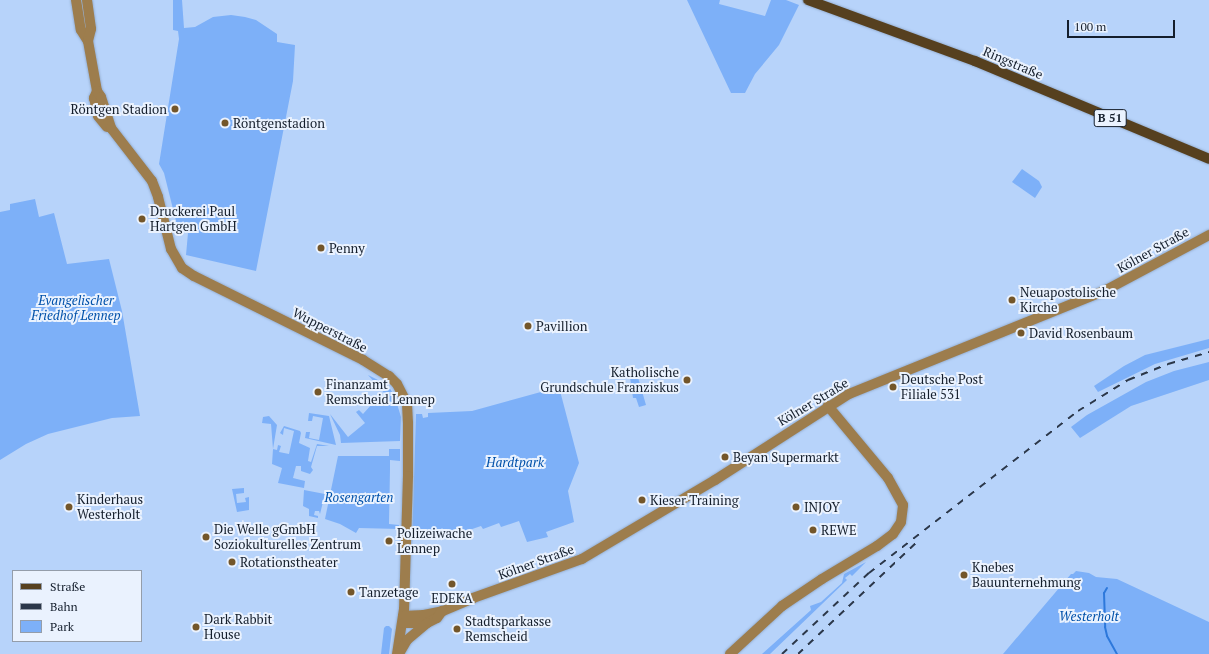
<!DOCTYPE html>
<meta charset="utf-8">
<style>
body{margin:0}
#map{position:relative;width:1209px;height:654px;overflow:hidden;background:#b7d3fa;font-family:"PT Serif",serif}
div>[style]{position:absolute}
.green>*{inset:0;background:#7db0f8}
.stream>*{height:2px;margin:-1px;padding:0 1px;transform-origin:1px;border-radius:1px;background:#2d78db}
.roads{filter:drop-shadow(0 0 1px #96afd1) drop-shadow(0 0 1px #96afd1)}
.tertiary>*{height:10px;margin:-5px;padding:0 5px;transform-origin:5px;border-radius:5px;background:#9d7d4d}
.primary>*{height:10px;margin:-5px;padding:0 5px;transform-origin:5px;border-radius:5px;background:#56401f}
.rail>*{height:2px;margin-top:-1px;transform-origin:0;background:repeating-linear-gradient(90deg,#2b3749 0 7px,transparent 0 14px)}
.dots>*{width:11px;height:11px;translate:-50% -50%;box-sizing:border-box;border:2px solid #eaf2fe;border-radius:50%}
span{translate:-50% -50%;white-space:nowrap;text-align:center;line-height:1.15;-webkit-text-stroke:4px #eaf2fe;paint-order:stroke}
.shield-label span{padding:1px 3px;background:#eaf2fe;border:1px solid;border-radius:3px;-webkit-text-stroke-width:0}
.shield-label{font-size:12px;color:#141e2c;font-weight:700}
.street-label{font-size:13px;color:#141e2c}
.poi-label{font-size:13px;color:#141e2c}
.right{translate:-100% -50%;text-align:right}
.left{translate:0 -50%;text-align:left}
.park-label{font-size:13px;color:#0051aa;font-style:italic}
.legend{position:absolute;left:12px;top:570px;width:130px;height:72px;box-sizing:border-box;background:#eaf2fe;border:1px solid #949daa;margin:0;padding:5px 7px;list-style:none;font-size:12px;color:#141e2c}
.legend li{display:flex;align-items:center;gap:8px;height:20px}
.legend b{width:20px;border:1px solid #949daa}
.scale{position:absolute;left:1067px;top:20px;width:108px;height:18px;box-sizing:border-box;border:2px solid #141e2c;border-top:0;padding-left:5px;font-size:12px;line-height:14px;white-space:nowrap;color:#141e2c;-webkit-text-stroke:3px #eaf2fe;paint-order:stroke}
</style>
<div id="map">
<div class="green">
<i style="clip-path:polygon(173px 0,182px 0,184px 28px,195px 27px,213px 17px,231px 15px,245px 17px,256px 20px,277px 34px,277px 42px,295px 45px,293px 81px,256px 271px,186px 255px,188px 233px,177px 231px,176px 221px,164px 173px,159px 164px,179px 39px,178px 31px,173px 30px)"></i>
<i style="clip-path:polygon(687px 0,720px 0,719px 4px,765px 16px,771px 0,786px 0,799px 5px,779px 45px,755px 74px,745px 93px,731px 93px)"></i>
<i style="clip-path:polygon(1022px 169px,1039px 181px,1042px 187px,1035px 198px,1012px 182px)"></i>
<i style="clip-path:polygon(35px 199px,39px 217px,54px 213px,67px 264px,109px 259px,122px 311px,140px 416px,112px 418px,48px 434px,26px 444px,0 460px,0 212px,10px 210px,10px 204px)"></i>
<i style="clip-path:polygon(1209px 339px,1209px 348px,1155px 364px,1098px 392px,1094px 386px,1124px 366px,1145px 355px)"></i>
<i style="clip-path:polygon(1209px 362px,1209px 380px,1131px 406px,1080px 438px,1071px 427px,1087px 415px,1146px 382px,1174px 371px)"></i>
<i style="clip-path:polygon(632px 367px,634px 375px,637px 374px,646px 405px,639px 407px,636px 398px,633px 398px,629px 370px,613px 372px)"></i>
<i style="clip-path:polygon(368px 375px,388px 385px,395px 397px,401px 417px,400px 441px,341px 443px,340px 435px,330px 414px,348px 437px,365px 423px,356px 412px,359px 410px,363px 414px,372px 404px,386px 395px)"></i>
<i style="clip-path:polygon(559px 387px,579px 463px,568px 491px,574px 522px,546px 532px,548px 537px,527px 542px,519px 521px,501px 527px,499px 523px,483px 529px,481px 526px,446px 538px,413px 537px,412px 543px,416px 414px,422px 414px,423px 418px,428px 417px,428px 413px,472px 411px)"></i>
<i style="clip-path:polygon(309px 413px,329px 416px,336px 445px,305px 438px,306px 432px,310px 432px,309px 438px,319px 440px,323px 418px,313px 416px,312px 421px,308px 421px)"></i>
<i style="clip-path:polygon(269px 416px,277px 425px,273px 449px,277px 450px,278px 445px,281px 446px,279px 452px,289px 454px,294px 431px,284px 428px,283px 435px,280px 433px,284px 426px,300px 431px,301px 433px,299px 443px,310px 448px,308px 461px,311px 462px,317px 444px,329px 446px,317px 446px,311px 467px,313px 470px,310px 474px,301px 471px,301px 466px,296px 466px,293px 478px,305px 481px,304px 488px,278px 483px,282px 468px,272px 464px,273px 449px,271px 424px,262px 423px,263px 417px)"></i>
<i style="clip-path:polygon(389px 449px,400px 449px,400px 461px,390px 460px,390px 469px,389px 524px,399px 525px,399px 529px,359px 528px,356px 533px,340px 524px,325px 519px,338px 456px,389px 456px)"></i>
<i style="clip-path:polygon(244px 488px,244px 493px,236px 494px,237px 503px,246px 502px,245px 498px,249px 497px,249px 510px,237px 512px,232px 489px)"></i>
<i style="clip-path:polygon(304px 490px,325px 494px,320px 514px,319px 511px,315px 511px,314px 515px,318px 516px,318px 518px,309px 516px,309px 509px,303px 506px)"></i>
<i style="clip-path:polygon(866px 562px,852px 576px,850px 574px,845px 578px,847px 580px,770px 654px,762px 654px,811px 610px,810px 606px,821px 602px,842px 583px,844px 574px)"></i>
<i style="clip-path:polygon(1076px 571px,1089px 573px,1096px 577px,1117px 579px,1209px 622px,1209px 654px,1003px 654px,1071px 574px,1073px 574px)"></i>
<i style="clip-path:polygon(386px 626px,389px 626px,392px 629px,389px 654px,381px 654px,384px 628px)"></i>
</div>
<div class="stream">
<i style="left:1107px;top:588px;width:6px;rotate:121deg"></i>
<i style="left:1104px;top:593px;width:34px;rotate:88deg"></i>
<i style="left:1105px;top:627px;width:9px;rotate:77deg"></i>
<i style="left:1107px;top:636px;width:21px;rotate:61deg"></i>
</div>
<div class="roads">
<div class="tertiary">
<i style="left:76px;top:0;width:30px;rotate:81deg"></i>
<i style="left:81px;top:30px;width:13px;rotate:58deg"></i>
<i style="left:87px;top:0;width:29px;rotate:82deg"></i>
<i style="left:91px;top:29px;width:12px;rotate:104deg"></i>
<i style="left:88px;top:41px;width:51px;rotate:79.8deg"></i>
<i style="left:97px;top:91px;width:8px;rotate:113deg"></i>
<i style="left:94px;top:98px;width:18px;rotate:77deg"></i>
<i style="left:98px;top:116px;width:14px;rotate:51deg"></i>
<i style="left:97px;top:91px;width:7px;rotate:56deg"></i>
<i style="left:101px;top:97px;width:33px;rotate:72deg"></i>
<i style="left:111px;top:128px;width:67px;rotate:52.3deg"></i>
<i style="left:152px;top:181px;width:17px;rotate:69deg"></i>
<i style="left:158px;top:197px;width:54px;rotate:76deg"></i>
<i style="left:171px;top:249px;width:22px;rotate:60deg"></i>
<i style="left:182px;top:268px;width:14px;rotate:34deg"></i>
<i style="left:194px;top:276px;width:189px;rotate:26.4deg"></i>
<i style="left:363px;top:360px;width:31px;rotate:32deg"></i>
<i style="left:389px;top:376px;width:11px;rotate:45deg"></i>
<i style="left:397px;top:384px;width:22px;rotate:63deg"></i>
<i style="left:407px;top:404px;width:19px;rotate:87deg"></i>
<i style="left:408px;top:423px;width:53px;rotate:90deg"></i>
<i style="left:408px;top:476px;width:133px;rotate:91.7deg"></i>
<i style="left:404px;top:609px;width:46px;rotate:98.8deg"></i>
<i style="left:403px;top:616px;width:21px;rotate:-3deg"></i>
<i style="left:424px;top:615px;width:19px;rotate:-12deg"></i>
<i style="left:443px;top:611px;width:33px;rotate:-23deg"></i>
<i style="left:473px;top:598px;width:116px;rotate:-19.7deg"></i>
<i style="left:582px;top:559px;width:155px;rotate:-30.7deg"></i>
<i style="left:715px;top:480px;width:159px;rotate:-32.7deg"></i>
<i style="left:849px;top:394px;width:277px;rotate:-22deg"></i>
<i style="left:1106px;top:290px;width:117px;rotate:-28.1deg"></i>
<i style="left:403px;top:623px;width:24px"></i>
<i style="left:427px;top:623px;width:11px;rotate:-27deg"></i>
<i style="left:437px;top:618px;width:9px;rotate:-54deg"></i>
<i style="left:400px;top:652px;width:14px;rotate:-60deg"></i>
<i style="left:407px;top:640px;width:26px;rotate:-40deg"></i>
<i style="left:730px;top:654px;width:71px;rotate:-42.7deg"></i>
<i style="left:782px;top:606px;width:48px;rotate:-34deg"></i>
<i style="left:822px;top:579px;width:64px;rotate:-31deg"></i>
<i style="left:877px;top:546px;width:20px;rotate:-37deg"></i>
<i style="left:893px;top:534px;width:14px;rotate:-56deg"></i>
<i style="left:901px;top:522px;width:17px;rotate:-83deg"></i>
<i style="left:903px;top:505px;width:31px;rotate:-119deg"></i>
<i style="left:888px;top:478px;width:94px;rotate:-129.8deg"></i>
</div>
<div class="primary">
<i style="left:808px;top:0;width:178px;rotate:20.1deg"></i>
<i style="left:975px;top:61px;width:254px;rotate:22.7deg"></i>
</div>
</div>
<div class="rail">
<i style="left:782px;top:654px;width:119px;rotate:-43deg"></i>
<i style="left:869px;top:573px;width:264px;rotate:-37.8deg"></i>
<i style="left:1078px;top:411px;width:59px;rotate:-31.8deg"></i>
<i style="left:1128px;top:380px;width:43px;rotate:-21.8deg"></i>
<i style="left:1168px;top:364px;width:43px;rotate:-16.3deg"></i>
<i style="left:798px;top:654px;width:166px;rotate:-43.3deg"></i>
</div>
<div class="dots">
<i style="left:175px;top:109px;background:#73562a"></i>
<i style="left:225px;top:123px;background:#73562a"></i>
<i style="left:142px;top:219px;background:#73562a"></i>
<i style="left:321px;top:248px;background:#73562a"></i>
<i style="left:1012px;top:300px;background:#73562a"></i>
<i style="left:528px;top:326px;background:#73562a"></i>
<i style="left:1021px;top:333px;background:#73562a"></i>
<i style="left:687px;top:380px;background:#73562a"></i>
<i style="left:893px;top:387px;background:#73562a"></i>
<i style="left:318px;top:392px;background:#73562a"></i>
<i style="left:725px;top:457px;background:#73562a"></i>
<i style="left:642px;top:500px;background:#73562a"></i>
<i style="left:69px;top:507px;background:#73562a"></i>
<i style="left:796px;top:507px;background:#73562a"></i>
<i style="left:813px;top:530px;background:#73562a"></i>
<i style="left:206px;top:537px;background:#73562a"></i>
<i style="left:389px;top:541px;background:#73562a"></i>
<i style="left:232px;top:562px;background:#73562a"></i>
<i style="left:964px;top:575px;background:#73562a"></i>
<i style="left:452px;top:584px;background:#73562a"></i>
<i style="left:351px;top:592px;background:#73562a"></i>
<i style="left:196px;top:627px;background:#73562a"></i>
<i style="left:457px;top:629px;background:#73562a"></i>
</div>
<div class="shield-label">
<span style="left:1110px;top:118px">B 51</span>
</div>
<div class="street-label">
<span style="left:1013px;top:63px;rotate:23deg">Ringstraße</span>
<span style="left:1153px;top:250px;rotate:-29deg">Kölner Straße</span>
<span style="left:330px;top:330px;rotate:27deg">Wupperstraße</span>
<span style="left:813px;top:402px;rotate:-31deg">Kölner Straße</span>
<span style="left:536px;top:562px;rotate:-20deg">Kölner Straße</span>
</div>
<div class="poi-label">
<span class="right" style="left:167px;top:109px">Röntgen Stadion</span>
<span class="left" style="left:233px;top:123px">Röntgenstadion</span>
<span class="left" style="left:150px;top:219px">Druckerei Paul<br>Hartgen GmbH</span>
<span class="left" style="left:329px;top:248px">Penny</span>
<span class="left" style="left:1020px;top:300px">Neuapostolische<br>Kirche</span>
<span class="left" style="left:536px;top:326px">Pavillion</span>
<span class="left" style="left:1029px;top:333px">David Rosenbaum</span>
<span class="right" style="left:679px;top:380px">Katholische<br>Grundschule Franziskus</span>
<span class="left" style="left:901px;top:387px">Deutsche Post<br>Filiale 531</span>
<span class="left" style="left:326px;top:392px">Finanzamt<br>Remscheid Lennep</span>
<span class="left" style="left:733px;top:457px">Beyan Supermarkt</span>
<span class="left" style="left:77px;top:507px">Kinderhaus<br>Westerholt</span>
<span class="left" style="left:650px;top:500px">Kieser Training</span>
<span class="left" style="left:804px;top:507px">INJOY</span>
<span class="left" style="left:214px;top:537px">Die Welle gGmbH<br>Soziokulturelles Zentrum</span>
<span class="left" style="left:821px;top:530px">REWE</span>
<span class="left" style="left:397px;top:541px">Polizeiwache<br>Lennep</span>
<span class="left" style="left:240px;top:562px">Rotationstheater</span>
<span class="left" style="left:972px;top:575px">Knebes<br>Bauunternehmung</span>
<span class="left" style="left:359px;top:592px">Tanzetage</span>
<span style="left:452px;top:598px">EDEKA</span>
<span class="left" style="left:204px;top:627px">Dark Rabbit<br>House</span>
<span class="left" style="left:465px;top:629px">Stadtsparkasse<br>Remscheid</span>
</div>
<div class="park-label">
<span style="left:76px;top:308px">Evangelischer<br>Friedhof Lennep</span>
<span style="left:515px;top:462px">Hardtpark</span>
<span style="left:359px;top:497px">Rosengarten</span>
<span style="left:1089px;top:616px">Westerholt</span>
</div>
<ul class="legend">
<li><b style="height:5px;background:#56401f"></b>Straße</li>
<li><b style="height:5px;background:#2b3749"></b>Bahn</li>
<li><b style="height:11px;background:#7db0f8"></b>Park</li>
</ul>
<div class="scale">100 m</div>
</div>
